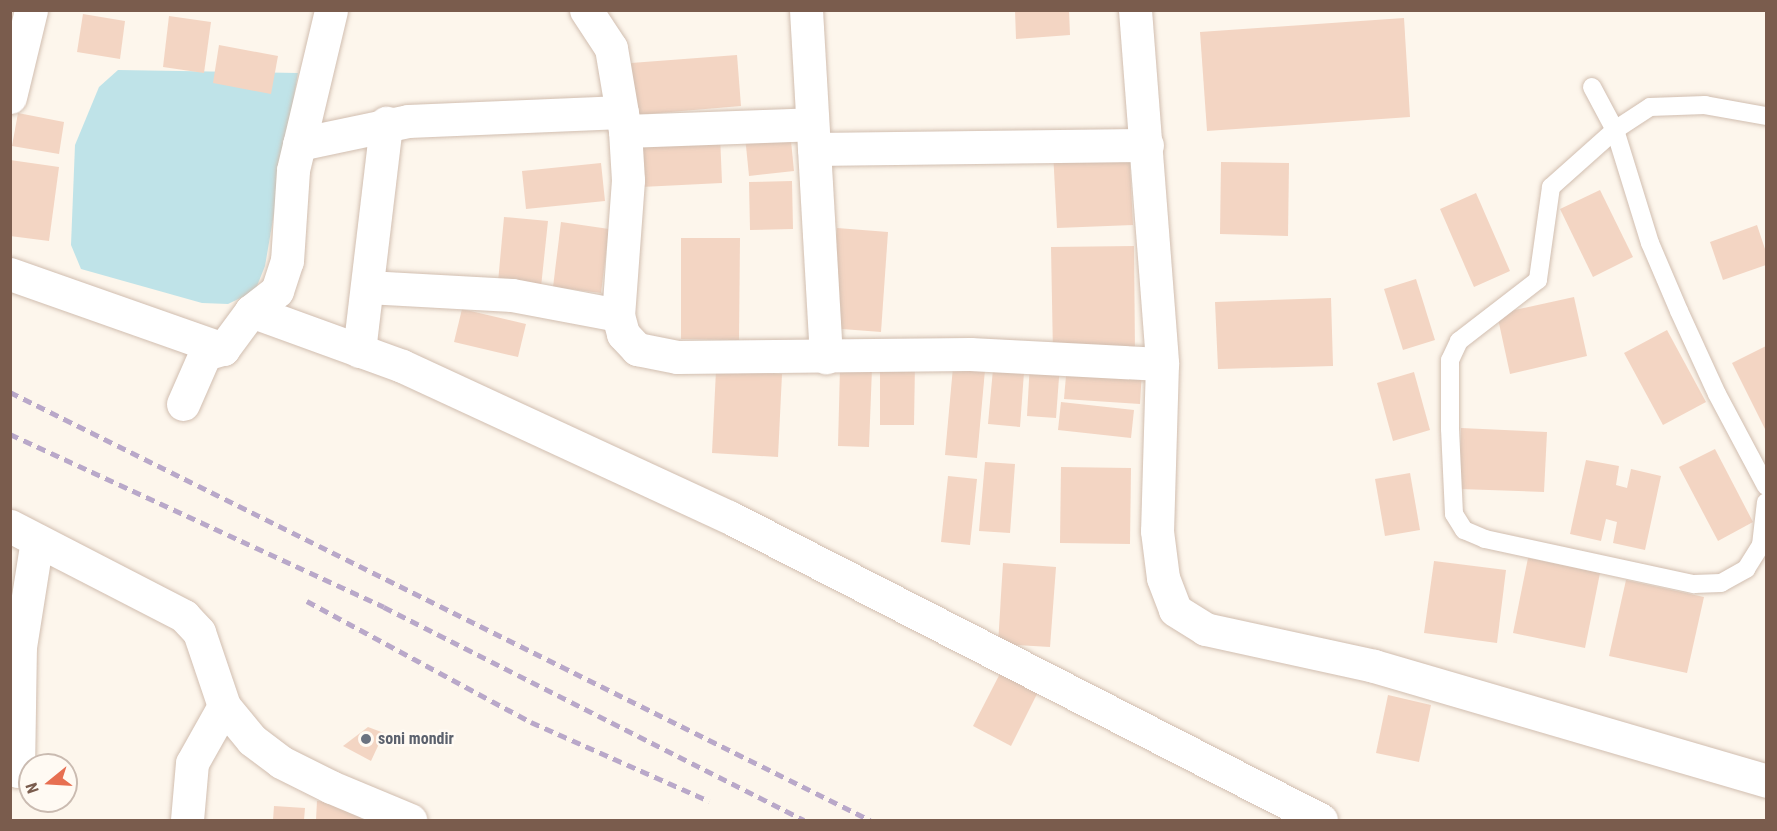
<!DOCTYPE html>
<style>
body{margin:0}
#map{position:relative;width:1777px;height:831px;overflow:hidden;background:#fdf6ec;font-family:"Roboto Condensed",sans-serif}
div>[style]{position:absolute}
.water>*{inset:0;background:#bfe3e8}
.building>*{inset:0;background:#f3d5c3}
.roads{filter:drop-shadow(0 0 2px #d1beb0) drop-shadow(0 0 2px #d1beb0)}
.service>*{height:18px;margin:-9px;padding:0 9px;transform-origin:9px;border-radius:9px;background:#fff}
.minor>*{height:33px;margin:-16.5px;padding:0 16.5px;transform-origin:16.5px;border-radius:16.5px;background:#fff}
.tertiary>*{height:33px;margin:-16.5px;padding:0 16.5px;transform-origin:16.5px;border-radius:16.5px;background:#fff}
.rail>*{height:4.5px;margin-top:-2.25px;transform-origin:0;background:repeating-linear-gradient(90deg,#b9a8c9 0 9px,transparent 0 15px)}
.dots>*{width:16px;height:16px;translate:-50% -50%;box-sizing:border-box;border:3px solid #fffaf3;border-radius:50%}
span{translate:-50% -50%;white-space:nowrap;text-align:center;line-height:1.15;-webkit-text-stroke:5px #fffaf3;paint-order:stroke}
.worship-label{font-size:16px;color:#5b616d;font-weight:700}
.left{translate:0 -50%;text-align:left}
.frame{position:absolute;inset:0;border:12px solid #7a5c4d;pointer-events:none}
.north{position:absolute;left:18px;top:753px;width:60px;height:60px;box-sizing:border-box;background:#fffaf3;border:2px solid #cabbb1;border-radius:50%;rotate:252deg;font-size:16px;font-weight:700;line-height:24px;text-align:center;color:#7a5c4d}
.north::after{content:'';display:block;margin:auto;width:21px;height:27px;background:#e76f51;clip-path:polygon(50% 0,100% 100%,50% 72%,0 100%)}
</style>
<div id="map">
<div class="water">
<i style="clip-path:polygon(118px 70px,298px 73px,265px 266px,255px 291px,228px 304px,202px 303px,81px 269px,71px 245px,75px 145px,99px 87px)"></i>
</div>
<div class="building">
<i style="clip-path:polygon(1015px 10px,1069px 10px,1070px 35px,1016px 39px)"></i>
<i style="clip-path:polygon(83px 14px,125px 21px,120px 59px,77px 52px)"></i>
<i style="clip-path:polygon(169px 16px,211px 22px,204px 73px,163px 67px)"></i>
<i style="clip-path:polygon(1404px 18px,1410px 117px,1207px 131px,1200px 32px)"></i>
<i style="clip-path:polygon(219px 45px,278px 56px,271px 94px,213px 83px)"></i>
<i style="clip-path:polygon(737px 55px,741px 106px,635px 115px,631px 63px)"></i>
<i style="clip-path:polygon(18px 113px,64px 122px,59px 154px,12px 146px)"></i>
<i style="clip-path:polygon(790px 131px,794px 171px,749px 176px,745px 136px)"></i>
<i style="clip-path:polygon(720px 135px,722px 183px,641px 187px,638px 139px)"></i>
<i style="clip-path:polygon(1129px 147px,1133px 225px,1057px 228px,1053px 151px)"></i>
<i style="clip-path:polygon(10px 160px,59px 167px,49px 241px,10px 236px)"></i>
<i style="clip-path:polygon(1221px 162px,1289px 163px,1288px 236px,1220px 234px)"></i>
<i style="clip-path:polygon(601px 163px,605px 201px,526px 209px,522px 171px)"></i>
<i style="clip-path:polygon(792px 181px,793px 229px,750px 230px,749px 182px)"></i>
<i style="clip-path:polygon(1600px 190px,1633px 257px,1593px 277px,1560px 209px)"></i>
<i style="clip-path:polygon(1476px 193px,1510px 271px,1474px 287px,1440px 209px)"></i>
<i style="clip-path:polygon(504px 217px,548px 221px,541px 287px,498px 282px)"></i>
<i style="clip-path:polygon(561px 222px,609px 229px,601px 293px,553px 287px)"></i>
<i style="clip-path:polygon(1757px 225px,1766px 252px,1766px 265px,1723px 280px,1710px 242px)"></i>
<i style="clip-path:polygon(837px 228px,888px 232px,881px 332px,829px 328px)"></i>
<i style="clip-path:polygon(681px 238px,740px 238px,739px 340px,681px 339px)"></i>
<i style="clip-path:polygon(1134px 246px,1135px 353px,1053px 354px,1051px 247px)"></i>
<i style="clip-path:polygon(1416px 279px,1435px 340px,1403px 350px,1384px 289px)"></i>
<i style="clip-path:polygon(1574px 297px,1587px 356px,1510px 374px,1497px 314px)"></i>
<i style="clip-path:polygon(1331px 298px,1333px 366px,1218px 369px,1215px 302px)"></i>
<i style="clip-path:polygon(462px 309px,526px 324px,518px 357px,454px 342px)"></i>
<i style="clip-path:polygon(1667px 330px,1706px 402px,1663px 425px,1624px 353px)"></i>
<i style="clip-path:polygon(1766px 346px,1766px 431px,1732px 363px)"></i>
<i style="clip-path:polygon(1030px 362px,1060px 364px,1056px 418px,1027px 416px)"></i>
<i style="clip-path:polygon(880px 363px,915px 363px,914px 425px,880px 425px)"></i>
<i style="clip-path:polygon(1067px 364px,1142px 370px,1140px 404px,1064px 399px)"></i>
<i style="clip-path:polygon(840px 367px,872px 368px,869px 447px,838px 446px)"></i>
<i style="clip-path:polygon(953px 367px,985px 370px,977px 458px,945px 455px)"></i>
<i style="clip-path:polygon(993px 369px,1024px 372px,1020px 427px,988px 424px)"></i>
<i style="clip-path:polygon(716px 370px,782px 374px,778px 457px,712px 453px)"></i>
<i style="clip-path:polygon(1414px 372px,1430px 430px,1393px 441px,1377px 383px)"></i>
<i style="clip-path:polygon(1061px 402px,1134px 410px,1131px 438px,1058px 430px)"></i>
<i style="clip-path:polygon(1461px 428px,1547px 432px,1544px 492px,1459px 489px)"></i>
<i style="clip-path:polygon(1715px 449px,1753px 522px,1718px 541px,1679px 467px)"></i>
<i style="clip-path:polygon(1586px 460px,1619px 466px,1616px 485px,1627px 488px,1631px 469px,1661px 476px,1645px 550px,1613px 543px,1617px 522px,1606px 519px,1601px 541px,1570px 534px)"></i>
<i style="clip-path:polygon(985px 462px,1015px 464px,1010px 533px,979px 531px)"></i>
<i style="clip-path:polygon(1061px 467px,1131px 468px,1130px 544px,1060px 543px)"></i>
<i style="clip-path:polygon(1410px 473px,1420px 530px,1385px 536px,1375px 479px)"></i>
<i style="clip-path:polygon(948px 476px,977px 479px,970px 545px,941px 542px)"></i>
<i style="clip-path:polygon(1528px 558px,1600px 573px,1585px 648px,1513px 633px)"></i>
<i style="clip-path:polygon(1434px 561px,1506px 570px,1497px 643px,1424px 633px)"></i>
<i style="clip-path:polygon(1003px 563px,1056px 567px,1050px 647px,998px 644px)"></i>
<i style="clip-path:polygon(1626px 580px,1704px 597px,1687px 673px,1609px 656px)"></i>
<i style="clip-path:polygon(1007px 660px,1044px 680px,1011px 746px,973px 726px)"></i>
<i style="clip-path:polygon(1388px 695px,1431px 705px,1419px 762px,1376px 753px)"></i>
<i style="clip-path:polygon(368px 727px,384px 733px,371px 761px,343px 746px)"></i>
<i style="clip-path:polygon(317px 801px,362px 804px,361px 820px,316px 820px)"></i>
<i style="clip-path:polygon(274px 806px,305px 808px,304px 820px,273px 820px)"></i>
</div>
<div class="roads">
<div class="service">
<i style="left:1592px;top:87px;width:49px;rotate:61.9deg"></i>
<i style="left:1615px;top:130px;width:118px;rotate:72.8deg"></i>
<i style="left:1650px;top:243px;width:74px;rotate:66.9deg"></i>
<i style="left:1679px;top:311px;width:91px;rotate:65.4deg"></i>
<i style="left:1717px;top:394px;width:104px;rotate:62deg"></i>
<i style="left:1766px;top:116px;width:62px;rotate:-169.8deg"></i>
<i style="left:1705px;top:105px;width:55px;rotate:177.9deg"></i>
<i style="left:1650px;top:107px;width:42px;rotate:146.7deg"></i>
<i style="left:1615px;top:130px;width:86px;rotate:138.3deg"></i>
<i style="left:1551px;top:187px;width:94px;rotate:98deg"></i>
<i style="left:1538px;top:280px;width:100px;rotate:142.3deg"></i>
<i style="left:1459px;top:341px;width:21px;rotate:115deg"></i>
<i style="left:1450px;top:360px;width:69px;rotate:90deg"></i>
<i style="left:1450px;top:429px;width:85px;rotate:87.3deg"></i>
<i style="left:1454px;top:514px;width:19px;rotate:58deg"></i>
<i style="left:1464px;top:530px;width:23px;rotate:23deg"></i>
<i style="left:1485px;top:539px;width:214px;rotate:12.2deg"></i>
<i style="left:1694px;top:584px;width:27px;rotate:-2deg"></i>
<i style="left:1721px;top:583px;width:29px;rotate:-29deg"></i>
<i style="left:1746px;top:569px;width:28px;rotate:-58deg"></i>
<i style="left:1761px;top:545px;width:43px;rotate:-83.4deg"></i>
</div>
<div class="minor">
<i style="left:586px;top:10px;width:45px;rotate:56.7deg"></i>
<i style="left:611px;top:48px;width:84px;rotate:80.4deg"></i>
<i style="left:625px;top:131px;width:49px;rotate:86.5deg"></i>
<i style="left:628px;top:180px;width:135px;rotate:94.2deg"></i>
<i style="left:618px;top:315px;width:20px;rotate:75deg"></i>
<i style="left:623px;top:334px;width:21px;rotate:47deg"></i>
<i style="left:637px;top:349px;width:41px;rotate:11.3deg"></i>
<i style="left:677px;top:357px;width:293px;rotate:-0.6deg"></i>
<i style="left:970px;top:354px;width:192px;rotate:3deg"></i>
<i style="left:806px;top:10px;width:348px;rotate:86.7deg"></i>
<i style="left:1135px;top:10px;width:355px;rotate:85.6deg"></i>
<i style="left:1162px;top:364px;width:167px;rotate:91.7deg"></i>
<i style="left:1157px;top:531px;width:47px;rotate:82.7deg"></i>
<i style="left:1163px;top:578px;width:34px;rotate:69deg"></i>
<i style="left:1175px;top:610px;width:36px;rotate:32deg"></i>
<i style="left:1205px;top:629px;width:173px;rotate:12.3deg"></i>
<i style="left:1374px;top:666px;width:409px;rotate:16.3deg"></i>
<i style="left:10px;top:97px;width:89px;rotate:-76.4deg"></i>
<i style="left:625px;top:131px;width:187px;rotate:-2.1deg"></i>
<i style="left:299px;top:144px;width:111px;rotate:-11.9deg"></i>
<i style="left:408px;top:121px;width:214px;rotate:-2.4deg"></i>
<i style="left:814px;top:149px;width:333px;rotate:-0.7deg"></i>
<i style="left:10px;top:274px;width:226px;rotate:19.4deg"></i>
<i style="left:367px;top:287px;width:145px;rotate:3.2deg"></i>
<i style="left:512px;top:295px;width:108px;rotate:10.7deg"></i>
<i style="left:251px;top:311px;width:161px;rotate:20deg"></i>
<i style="left:402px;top:366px;width:360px;rotate:24.8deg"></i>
<i style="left:729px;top:517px;width:665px;rotate:27.1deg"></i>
<i style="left:359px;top:351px;width:230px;rotate:-83.2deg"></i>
<i style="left:183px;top:404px;width:55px;rotate:-66.3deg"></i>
<i style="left:205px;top:354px;width:19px;rotate:-16deg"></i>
<i style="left:223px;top:349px;width:47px;rotate:-53.6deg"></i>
<i style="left:251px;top:311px;width:33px;rotate:-38deg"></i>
<i style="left:277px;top:291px;width:32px;rotate:-72deg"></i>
<i style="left:287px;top:261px;width:91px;rotate:-86.2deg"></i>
<i style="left:293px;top:170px;width:164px;rotate:-76.6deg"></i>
<i style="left:18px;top:771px;width:124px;rotate:-89.1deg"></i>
<i style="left:20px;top:647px;width:108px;rotate:-81deg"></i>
<i style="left:187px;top:820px;width:57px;rotate:-85deg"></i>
<i style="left:192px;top:763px;width:65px;rotate:-60.7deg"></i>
</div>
<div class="tertiary">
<i style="left:10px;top:526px;width:196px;rotate:27.3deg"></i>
<i style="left:184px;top:616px;width:22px;rotate:47deg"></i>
<i style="left:199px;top:632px;width:78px;rotate:71.3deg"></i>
<i style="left:224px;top:706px;width:44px;rotate:50.5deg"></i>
<i style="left:252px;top:740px;width:36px;rotate:37deg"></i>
<i style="left:281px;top:762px;width:56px;rotate:26.6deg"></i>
<i style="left:331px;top:787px;width:86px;rotate:22.7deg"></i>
</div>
</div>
<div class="rail">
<i style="left:10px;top:392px;width:961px;rotate:26.46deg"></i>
<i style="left:10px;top:434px;width:412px;rotate:24.8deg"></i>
<i style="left:384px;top:607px;width:471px;rotate:26.9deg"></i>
<i style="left:307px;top:601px;width:255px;rotate:28.4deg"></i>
<i style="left:531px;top:722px;width:195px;rotate:23.9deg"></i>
</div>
<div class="dots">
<i style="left:366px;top:739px;background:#6b7280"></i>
</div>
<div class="worship-label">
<span class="left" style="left:378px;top:739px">soni mondir</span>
</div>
<div class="frame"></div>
<div class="north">N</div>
</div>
